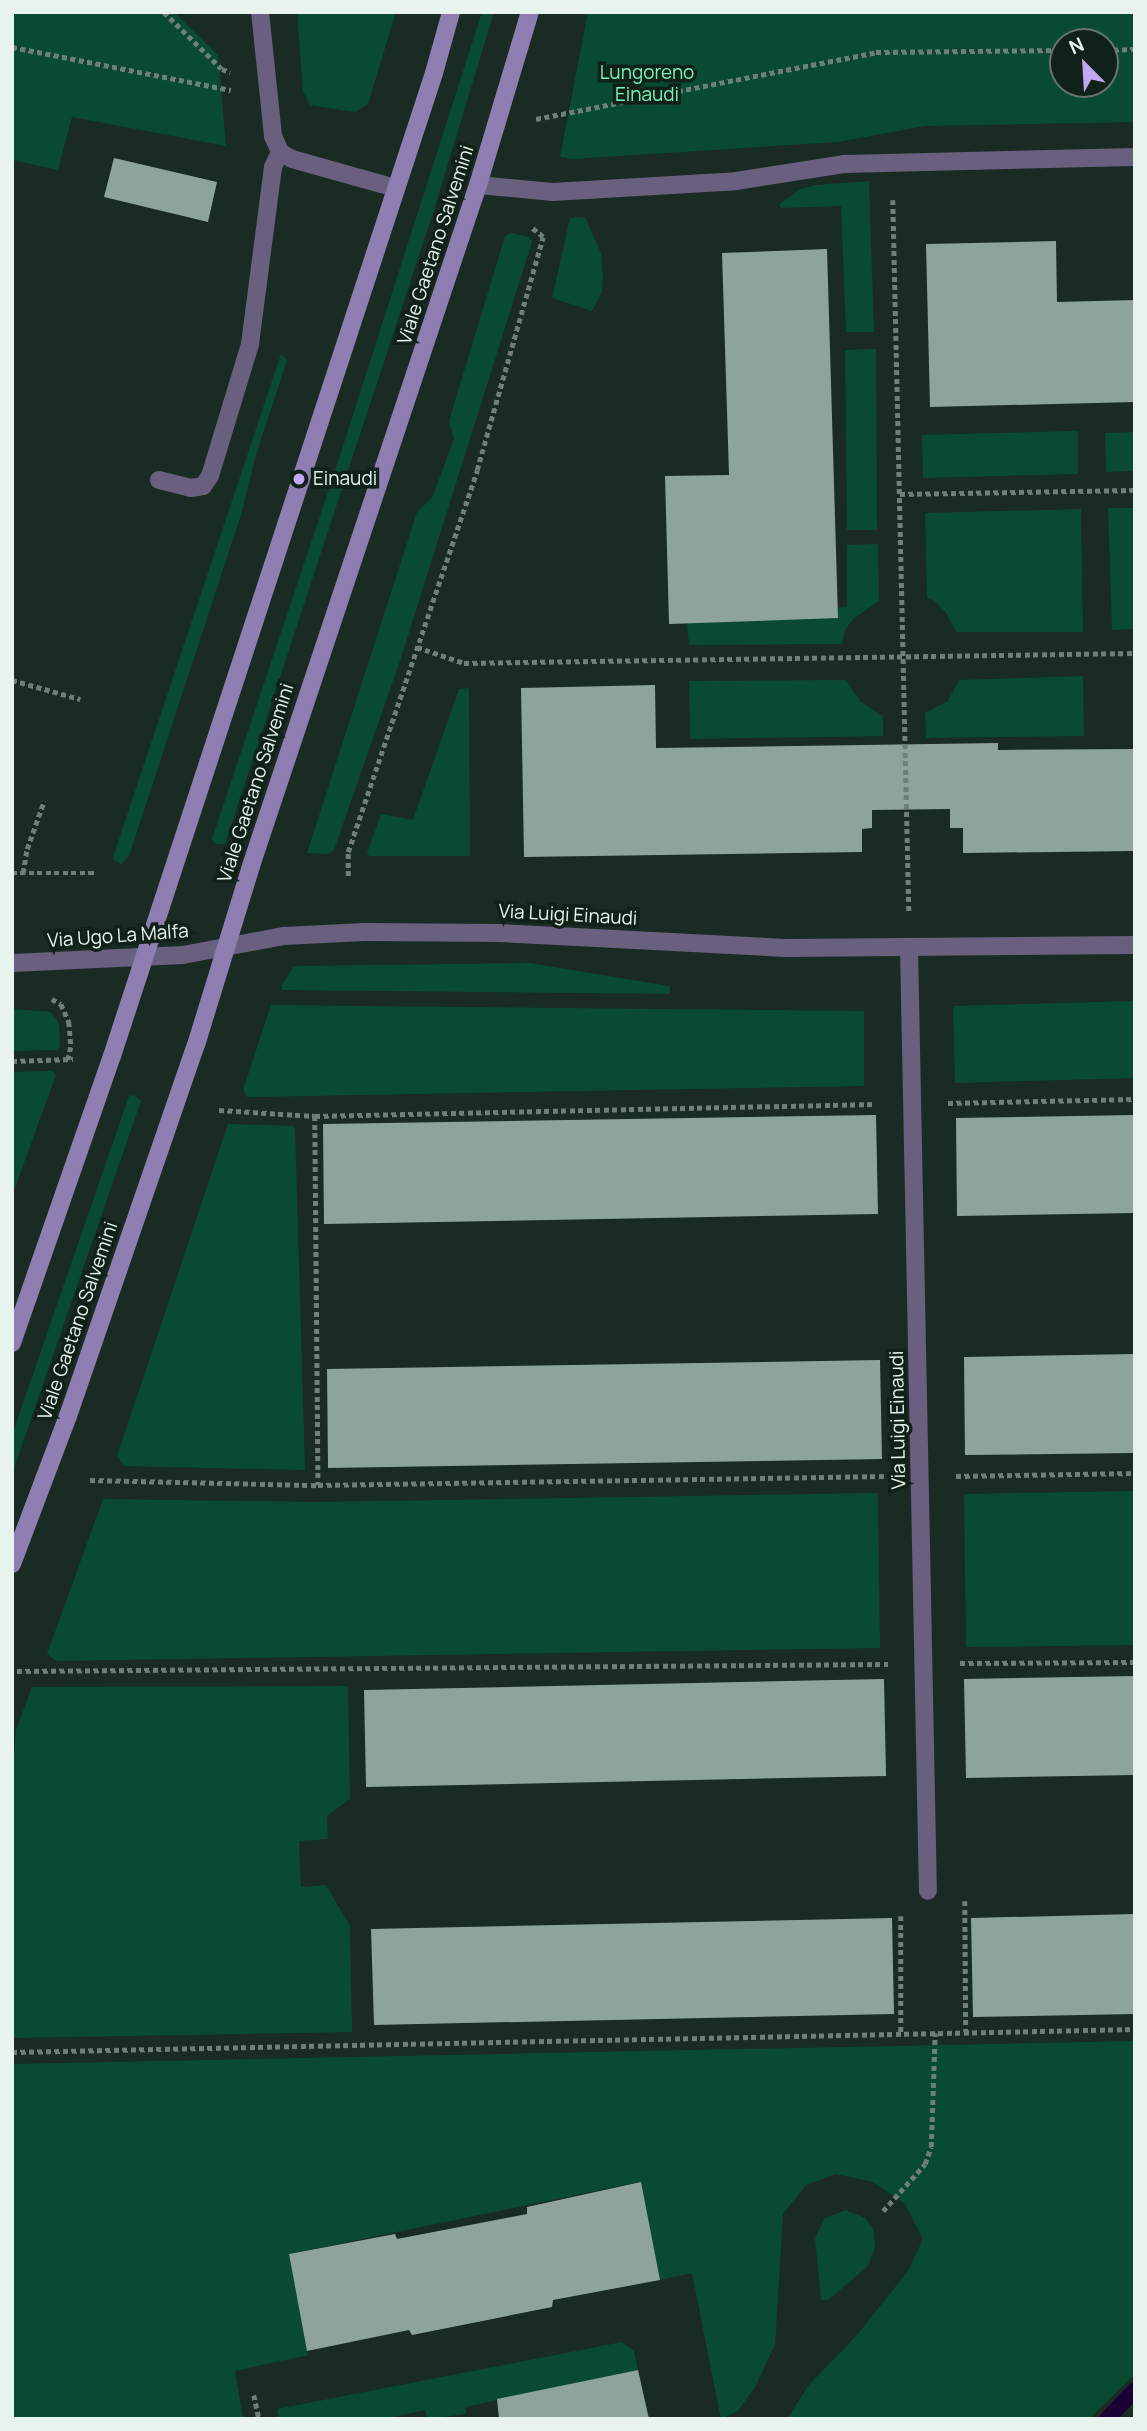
<!DOCTYPE html>
<style>
body{margin:0}
#map{position:relative;width:1147px;height:2431px;overflow:hidden;background:#192b22;font-family:Manrope,sans-serif}
div>[style]{position:absolute}
.green>*{inset:0;background:#084b30}
.stream>*{height:16px;margin:-8px;padding:0 8px;transform-origin:8px;border-radius:8px;background:#1a0334}
.building>*{inset:0;background:#8fa498}
.path>*{height:4.5px;margin-top:-2.25px;transform-origin:0;background:repeating-linear-gradient(90deg,#6f7e76 0 5px,transparent 0 8.5px)}
.lane>*{height:18px;margin:-9px;padding:0 9px;transform-origin:9px;border-radius:9px;background:#695f7f}
.street>*{height:18px;margin:-9px;padding:0 9px;transform-origin:9px;border-radius:9px;background:#695f7f}
.secondary>*{height:18px;margin:-9px;padding:0 9px;transform-origin:9px;border-radius:9px;background:#8f7eb1}
.dots>*{width:19px;height:19px;translate:-50% -50%;box-sizing:border-box;border:4px solid #102118;border-radius:50%}
span{translate:-50% -50%;white-space:nowrap;text-align:center;line-height:1.15;-webkit-text-stroke:7px #102118;paint-order:stroke}
.park-label{font-size:19px;color:#77f5b8}
.street-label{font-size:19px;color:#e7f3ec}
.poi-label{font-size:19px;color:#e7f3ec}
.left{translate:0 -50%;text-align:left}
.frame{position:absolute;inset:0;border:14px solid #e7f3ec;pointer-events:none}
.north{position:absolute;left:1049px;top:28px;width:70px;height:70px;box-sizing:border-box;background:#102118;border:2px solid #66756d;border-radius:50%;rotate:336deg;font-size:19px;font-weight:700;line-height:28px;text-align:center;color:#e7f3ec}
.north::after{content:'';display:block;margin:auto;width:24px;height:32px;background:#c1a8f3;clip-path:polygon(50% 0,100% 100%,50% 72%,0 100%)}
</style>
<div id="map">
<div class="green">
<i style="clip-path:polygon(12px 12px,174px 12px,218px 55px,226px 146px,72px 117px,58px 170px,12px 160px)"></i>
<i style="clip-path:polygon(297px 12px,396px 12px,368px 104px,355px 112px,310px 105px,303px 91px)"></i>
<i style="clip-path:polygon(482px 12px,494px 12px,434px 210px,225px 844px,215px 844px,212px 839px,335px 471px)"></i>
<i style="clip-path:polygon(evenodd,588px 12px,1135px 12px,1135px 122px,925px 126px,838px 142px,572px 159px,560px 157px,588px 12px,1063px 42px,1105px 42px,1105px 84px,1063px 84px,1063px 42px)"></i>
<i style="clip-path:polygon(869px 181px,874px 332px,846px 332px,841px 206px,781px 208px,779px 204px,801px 189px,816px 185px)"></i>
<i style="clip-path:polygon(585px 217px,601px 253px,603px 275px,602px 292px,592px 311px,552px 298px,570px 218px)"></i>
<i style="clip-path:polygon(512px 233px,529px 237px,532px 242px,400px 661px,334px 850px,329px 854px,307px 853px,417px 512px,432px 498px,454px 439px,449px 421px,505px 236px)"></i>
<i style="clip-path:polygon(876px 349px,877px 530px,847px 530px,845px 350px)"></i>
<i style="clip-path:polygon(281px 354px,287px 360px,256px 455px,241px 515px,129px 856px,121px 864px,113px 859px,116px 848px)"></i>
<i style="clip-path:polygon(1078px 431px,1078px 474px,923px 478px,922px 435px)"></i>
<i style="clip-path:polygon(1135px 432px,1135px 471px,1106px 472px,1105px 433px)"></i>
<i style="clip-path:polygon(1108px 508px,1135px 508px,1135px 629px,1112px 630px)"></i>
<i style="clip-path:polygon(1081px 509px,1083px 632px,956px 632px,947px 614px,935px 601px,927px 598px,925px 513px)"></i>
<i style="clip-path:polygon(878px 544px,879px 601px,853px 619px,845px 630px,842px 644px,689px 645px,687px 623px,847px 607px,847px 545px)"></i>
<i style="clip-path:polygon(1083px 676px,1084px 736px,926px 738px,925px 713px,948px 701px,959px 680px)"></i>
<i style="clip-path:polygon(846px 680px,860px 701px,883px 716px,883px 736px,690px 739px,689px 681px)"></i>
<i style="clip-path:polygon(469px 688px,470px 856px,369px 856px,367px 853px,381px 814px,413px 820px,459px 689px)"></i>
<i style="clip-path:polygon(529px 963px,670px 986px,670px 994px,282px 990px,281px 986px,293px 967px,299px 966px)"></i>
<i style="clip-path:polygon(1135px 1001px,1135px 1078px,955px 1083px,953px 1006px)"></i>
<i style="clip-path:polygon(271px 1005px,864px 1011px,864px 1086px,247px 1097px,243px 1090px)"></i>
<i style="clip-path:polygon(12px 1009px,51px 1012px,59px 1024px,60px 1046px,56px 1050px,12px 1051px)"></i>
<i style="clip-path:polygon(52px 1071px,56px 1075px,12px 1196px,12px 1072px)"></i>
<i style="clip-path:polygon(134px 1095px,141px 1101px,12px 1474px,12px 1435px,129px 1096px)"></i>
<i style="clip-path:polygon(228px 1124px,295px 1126px,305px 1470px,124px 1466px,117px 1456px)"></i>
<i style="clip-path:polygon(1135px 1491px,1135px 1645px,966px 1647px,964px 1494px)"></i>
<i style="clip-path:polygon(878px 1493px,880px 1648px,56px 1661px,47px 1654px,103px 1499px,317px 1502px)"></i>
<i style="clip-path:polygon(348px 1686px,350px 1799px,327px 1816px,328px 1839px,299px 1841px,301px 1887px,326px 1885px,350px 1926px,352px 2032px,12px 2038px,12px 1787px,16px 1730px,32px 1687px)"></i>
<i style="clip-path:polygon(1135px 2041px,1135px 2374px,1089px 2419px,787px 2419px,808px 2386px,857px 2335px,908px 2271px,923px 2239px,905px 2204px,873px 2182px,836px 2174px,806px 2185px,783px 2214px,775px 2345px,755px 2387px,738px 2411px,721px 2419px,692px 2273px,660px 2280px,640px 2182px,289px 2254px,308px 2355px,235px 2371px,243px 2419px,12px 2419px,12px 2064px)"></i>
<i style="clip-path:polygon(846px 2210px,865px 2218px,874px 2230px,875px 2248px,868px 2266px,828px 2300px,821px 2300px,815px 2238px,825px 2218px)"></i>
<i style="clip-path:polygon(622px 2342px,634px 2351px,638px 2370px,465px 2407px,466px 2414px,428px 2419px,425px 2410px,383px 2419px,279px 2419px,277px 2409px)"></i>
</div>
<div class="stream">
<i style="left:1107px;top:2419px;width:40px;rotate:-46deg"></i>
</div>
<div class="building">
<i style="clip-path:polygon(114px 158px,217px 182px,208px 222px,104px 197px)"></i>
<i style="clip-path:polygon(1056px 241px,1057px 302px,1135px 300px,1135px 402px,930px 407px,926px 244px)"></i>
<i style="clip-path:polygon(827px 249px,838px 618px,669px 624px,665px 476px,729px 475px,722px 253px)"></i>
<i style="clip-path:polygon(655px 685px,656px 748px,998px 743px,998px 750px,1135px 749px,1135px 851px,963px 853px,963px 828px,950px 828px,950px 809px,872px 810px,872px 828px,862px 829px,862px 852px,524px 857px,521px 688px)"></i>
<i style="clip-path:polygon(876px 1115px,878px 1214px,324px 1224px,323px 1124px)"></i>
<i style="clip-path:polygon(1135px 1115px,1135px 1213px,957px 1216px,956px 1118px)"></i>
<i style="clip-path:polygon(1135px 1354px,1135px 1453px,965px 1455px,964px 1357px)"></i>
<i style="clip-path:polygon(880px 1360px,882px 1459px,328px 1468px,327px 1369px)"></i>
<i style="clip-path:polygon(1135px 1676px,1135px 1775px,966px 1778px,964px 1679px)"></i>
<i style="clip-path:polygon(884px 1679px,886px 1776px,366px 1787px,364px 1690px)"></i>
<i style="clip-path:polygon(1135px 1914px,1135px 2014px,973px 2017px,971px 1918px)"></i>
<i style="clip-path:polygon(892px 1918px,894px 2014px,374px 2025px,371px 1929px)"></i>
<i style="clip-path:polygon(641px 2182px,660px 2280px,553px 2300px,552px 2307px,412px 2335px,409px 2330px,307px 2351px,289px 2254px,395px 2234px,397px 2239px,527px 2214px,527px 2207px)"></i>
<i style="clip-path:polygon(638px 2370px,649px 2419px,499px 2419px,497px 2399px)"></i>
</div>
<div class="path">
<i style="left:164px;top:12px;width:81px;rotate:44.5deg"></i>
<i style="left:222px;top:69px;width:9px;rotate:21deg"></i>
<i style="left:12px;top:47px;width:223px;rotate:11.1deg"></i>
<i style="left:1105px;top:50px;width:30px;rotate:-2deg"></i>
<i style="left:536px;top:119px;width:347px;rotate:-11.1deg"></i>
<i style="left:876px;top:52px;width:187px;rotate:-0.6deg"></i>
<i style="left:893px;top:200px;width:712px;rotate:88.71deg"></i>
<i style="left:900px;top:494px;width:235px;rotate:-1deg"></i>
<i style="left:417px;top:647px;width:50px;rotate:18.8deg"></i>
<i style="left:464px;top:663px;width:671px;rotate:-0.85deg"></i>
<i style="left:12px;top:680px;width:71px;rotate:15.6deg"></i>
<i style="left:12px;top:873px;width:85px"></i>
<i style="left:23px;top:873px;width:24px;rotate:-81deg"></i>
<i style="left:27px;top:849px;width:51px;rotate:-70.5deg"></i>
<i style="left:348px;top:876px;width:24px;rotate:-90deg"></i>
<i style="left:348px;top:852px;width:403px;rotate:-71.3deg"></i>
<i style="left:477px;top:470px;width:242px;rotate:-74.2deg"></i>
<i style="left:543px;top:237px;width:14px;rotate:-141deg"></i>
<i style="left:52px;top:999px;width:10px;rotate:29deg"></i>
<i style="left:61px;top:1004px;width:20px;rotate:66deg"></i>
<i style="left:69px;top:1022px;width:25px;rotate:85deg"></i>
<i style="left:71px;top:1047px;width:13px;rotate:103deg"></i>
<i style="left:12px;top:1061px;width:61px;rotate:-1.9deg"></i>
<i style="left:948px;top:1103px;width:187px;rotate:-1.2deg"></i>
<i style="left:219px;top:1110px;width:96px;rotate:3.6deg"></i>
<i style="left:315px;top:1116px;width:561px;rotate:-1.23deg"></i>
<i style="left:315px;top:1116px;width:369px;rotate:89.5deg"></i>
<i style="left:956px;top:1476px;width:179px;rotate:-1deg"></i>
<i style="left:90px;top:1480px;width:228px;rotate:1.3deg"></i>
<i style="left:318px;top:1485px;width:566px;rotate:-0.91deg"></i>
<i style="left:960px;top:1663px;width:175px;rotate:-0.3deg"></i>
<i style="left:17px;top:1671px;width:871px;rotate:-0.46deg"></i>
<i style="left:965px;top:1901px;width:131px;rotate:89.6deg"></i>
<i style="left:901px;top:1916px;width:118px;rotate:90deg"></i>
<i style="left:12px;top:2052px;width:1123px;rotate:-1.17deg"></i>
<i style="left:883px;top:2211px;width:63px;rotate:-48.2deg"></i>
<i style="left:925px;top:2164px;width:18px;rotate:-71deg"></i>
<i style="left:931px;top:2147px;width:114px;rotate:-88deg"></i>
<i style="left:254px;top:2395px;width:25px;rotate:78deg"></i>
</div>
<div class="lane">
<i style="left:159px;top:480px;width:33px;rotate:14deg"></i>
<i style="left:191px;top:488px;width:12px;rotate:-9deg"></i>
<i style="left:203px;top:486px;width:12px;rotate:-55deg"></i>
<i style="left:210px;top:476px;width:138px;rotate:-73.1deg"></i>
<i style="left:250px;top:344px;width:178px;rotate:-82.6deg"></i>
<i style="left:273px;top:167px;width:17px;rotate:-65deg"></i>
<i style="left:909px;top:948px;width:943px;rotate:88.85deg"></i>
</div>
<div class="street">
<i style="left:260px;top:12px;width:125px;rotate:84deg"></i>
<i style="left:273px;top:136px;width:17px;rotate:66deg"></i>
<i style="left:280px;top:152px;width:14px;rotate:30deg"></i>
<i style="left:292px;top:159px;width:107px;rotate:15.7deg"></i>
<i style="left:478px;top:185px;width:75px;rotate:5.3deg"></i>
<i style="left:553px;top:192px;width:183px;rotate:-3.4deg"></i>
<i style="left:736px;top:181px;width:109px;rotate:-8.9deg"></i>
<i style="left:844px;top:164px;width:291px;rotate:-1.4deg"></i>
<i style="left:12px;top:963px;width:171px;rotate:-2.7deg"></i>
<i style="left:183px;top:955px;width:103px;rotate:-10.7deg"></i>
<i style="left:284px;top:936px;width:80px;rotate:-2.9deg"></i>
<i style="left:364px;top:932px;width:136px;rotate:0.4deg"></i>
<i style="left:500px;top:933px;width:285px;rotate:3deg"></i>
<i style="left:785px;top:948px;width:350px;rotate:-0.5deg"></i>
</div>
<div class="secondary">
<i style="left:12px;top:1343px;width:304px;rotate:-70.8deg"></i>
<i style="left:112px;top:1056px;width:1034px;rotate:-71.86deg"></i>
<i style="left:434px;top:73px;width:63px;rotate:-74.4deg"></i>
<i style="left:12px;top:1564px;width:158px;rotate:-69.3deg"></i>
<i style="left:68px;top:1416px;width:392px;rotate:-71deg"></i>
<i style="left:196px;top:1045px;width:187px;rotate:-72.9deg"></i>
<i style="left:251px;top:866px;width:718px;rotate:-71.57deg"></i>
<i style="left:478px;top:185px;width:181px;rotate:-73.3deg"></i>
</div>
<div class="dots">
<i style="left:299px;top:479px;background:#c1a8f3"></i>
</div>
<div class="park-label">
<span style="left:647px;top:84px">Lungoreno<br>Einaudi</span>
</div>
<div class="street-label">
<span style="left:436px;top:245px;rotate:-72deg">Viale Gaetano Salvemini</span>
<span style="left:256px;top:783px;rotate:-72deg">Viale Gaetano Salvemini</span>
<span style="left:568px;top:915px;rotate:3deg">Via Luigi Einaudi</span>
<span style="left:118px;top:936px;rotate:-4deg">Via Ugo La Malfa</span>
<span style="left:78px;top:1321px;rotate:-71deg">Viale Gaetano Salvemini</span>
<span style="left:898px;top:1420px;rotate:-91deg">Via Luigi Einaudi</span>
</div>
<div class="poi-label">
<span class="left" style="left:313px;top:479px">Einaudi</span>
</div>
<div class="frame"></div>
<div class="north">N</div>
</div>
